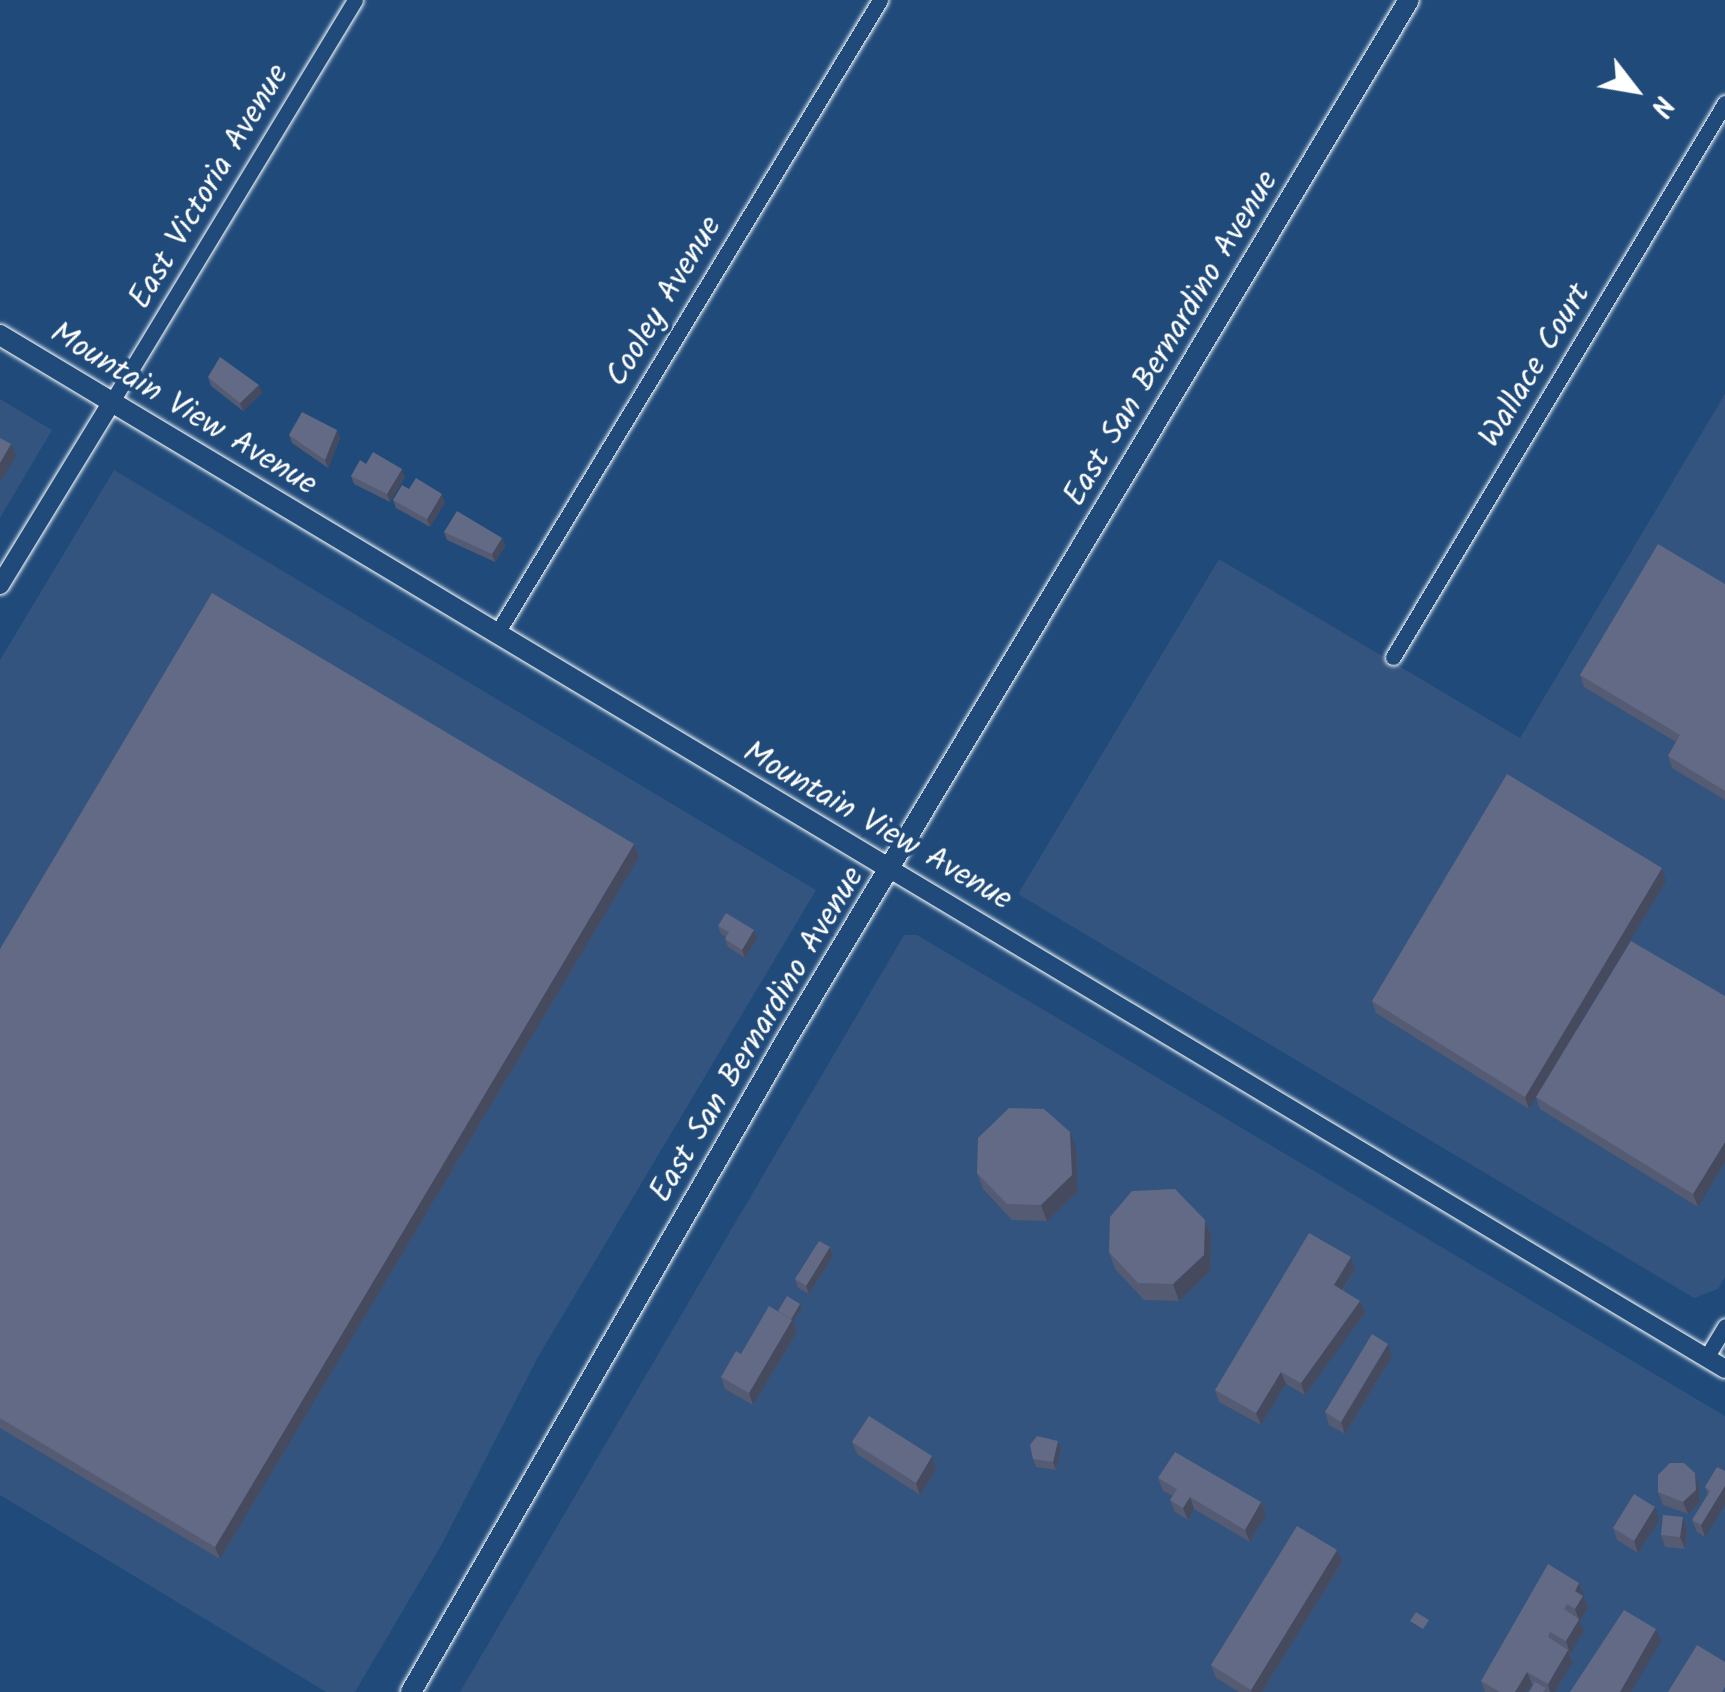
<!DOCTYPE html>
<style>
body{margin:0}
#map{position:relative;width:1725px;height:1692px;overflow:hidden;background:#1f4a7a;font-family:Kalam,sans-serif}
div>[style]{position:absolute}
.built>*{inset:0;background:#33547e}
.roads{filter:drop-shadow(0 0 2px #fff) drop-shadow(0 0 2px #fff)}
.minor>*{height:15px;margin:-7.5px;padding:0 7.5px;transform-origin:7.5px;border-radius:7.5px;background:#1f4a7a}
.tertiary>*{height:18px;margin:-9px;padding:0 9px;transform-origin:9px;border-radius:9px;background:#1f4a7a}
.secondary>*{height:20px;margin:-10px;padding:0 10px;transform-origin:10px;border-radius:10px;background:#1f4a7a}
.wall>*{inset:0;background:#545b73}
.shaded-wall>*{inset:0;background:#454a5e}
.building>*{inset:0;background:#626a86}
span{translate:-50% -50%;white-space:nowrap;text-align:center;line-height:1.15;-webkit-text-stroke:8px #1f4a7a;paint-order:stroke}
.street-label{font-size:32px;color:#fff}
.north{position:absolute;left:1585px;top:40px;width:100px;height:100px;-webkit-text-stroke:8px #1f4a7a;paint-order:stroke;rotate:121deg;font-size:28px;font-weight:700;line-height:40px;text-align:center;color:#fff}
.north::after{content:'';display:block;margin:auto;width:35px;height:45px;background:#fff;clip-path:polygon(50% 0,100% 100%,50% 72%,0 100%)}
</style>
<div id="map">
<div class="built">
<i style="clip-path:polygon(1725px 394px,1725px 1277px,1718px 1289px,1694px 1298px,1018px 894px,1219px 559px,1520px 738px)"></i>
<i style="clip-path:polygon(0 399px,52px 430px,0 518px)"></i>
<i style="clip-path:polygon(114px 470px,816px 890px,538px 1357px,442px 1544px,355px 1692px,326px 1692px,0 1495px,0 660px)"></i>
<i style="clip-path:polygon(904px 935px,917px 935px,1044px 1010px,1725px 1416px,1725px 1692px,460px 1692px)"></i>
</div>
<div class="roads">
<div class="minor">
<i style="left:111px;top:403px;width:471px;rotate:-58.8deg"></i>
<i style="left:497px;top:633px;width:740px;rotate:-58.82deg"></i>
<i style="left:1393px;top:657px;width:646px;rotate:-59.07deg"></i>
<i style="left:1706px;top:1358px;width:37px;rotate:-59deg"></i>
</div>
<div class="tertiary">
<i style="left:0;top:585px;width:213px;rotate:-58.6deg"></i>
<i style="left:890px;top:869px;width:973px;rotate:30.91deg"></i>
</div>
<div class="secondary">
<i style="left:0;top:335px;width:1038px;rotate:30.96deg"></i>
<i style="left:411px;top:1692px;width:752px;rotate:-60.09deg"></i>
<i style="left:786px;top:1040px;width:1212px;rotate:-59.08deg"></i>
</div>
</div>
<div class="wall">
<i style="clip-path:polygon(208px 377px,262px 393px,243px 411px,211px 386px)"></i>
<i style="clip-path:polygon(337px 430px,340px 438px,328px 468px,292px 443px,289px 435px)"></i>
<i style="clip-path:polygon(366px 464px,405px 477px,390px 502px,354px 484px,351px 476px)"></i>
<i style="clip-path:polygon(409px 489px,445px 502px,430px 527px,396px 508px,393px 500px)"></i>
<i style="clip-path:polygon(444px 532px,502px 538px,505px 546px,495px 562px,447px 540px)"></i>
<i style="clip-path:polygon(1725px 584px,1725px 800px,1672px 768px,1668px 756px,1676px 742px,1584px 687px,1580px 675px)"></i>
<i style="clip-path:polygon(634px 844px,639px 857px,220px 1559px,0 1428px,0 949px)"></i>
<i style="clip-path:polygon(1666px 881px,1576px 1030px,1725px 996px,1725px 1162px,1698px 1207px,1540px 1109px,1536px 1097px,1529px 1109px,1376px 1013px,1372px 1001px)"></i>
<i style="clip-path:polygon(718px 926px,757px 939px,745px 958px,728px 947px,725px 939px,726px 937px,721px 934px)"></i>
<i style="clip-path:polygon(1076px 1148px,1078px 1191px,1047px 1221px,1012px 1220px,983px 1189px,977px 1173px)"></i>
<i style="clip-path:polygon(1205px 1220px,1211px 1236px,1210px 1271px,1179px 1301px,1144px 1300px,1115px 1269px,1109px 1252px)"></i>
<i style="clip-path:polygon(830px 1247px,833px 1256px,809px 1294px,798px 1288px,795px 1279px)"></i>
<i style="clip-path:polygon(1355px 1269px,1343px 1290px,1365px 1313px,1305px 1395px,1286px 1384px,1261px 1425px,1219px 1402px,1215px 1390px)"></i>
<i style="clip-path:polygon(800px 1304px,802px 1308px,793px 1322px,797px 1332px,753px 1405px,725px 1389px,721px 1377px,778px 1311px)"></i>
<i style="clip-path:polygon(1392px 1356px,1345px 1434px,1329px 1425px,1325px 1412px)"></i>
<i style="clip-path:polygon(852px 1442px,932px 1456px,936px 1469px,920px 1495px,857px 1454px)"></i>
<i style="clip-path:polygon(1061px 1449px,1056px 1470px,1036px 1467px,1033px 1459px)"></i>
<i style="clip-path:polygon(1717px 1467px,1705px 1537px,1697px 1532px,1692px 1520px,1708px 1495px,1705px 1487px)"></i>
<i style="clip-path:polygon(1695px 1473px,1699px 1485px,1700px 1502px,1688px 1514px,1663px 1505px,1658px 1492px)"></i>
<i style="clip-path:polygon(1158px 1478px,1261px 1502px,1266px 1515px,1250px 1542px,1194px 1509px,1188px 1520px,1175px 1512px,1170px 1500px,1173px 1496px,1163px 1491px)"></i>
<i style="clip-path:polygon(1659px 1520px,1638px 1553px,1617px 1540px,1613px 1528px)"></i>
<i style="clip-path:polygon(1687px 1530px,1685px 1549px,1665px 1547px,1661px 1535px)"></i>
<i style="clip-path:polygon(1337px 1550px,1342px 1562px,1262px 1692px,1239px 1692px,1216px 1678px,1211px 1665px)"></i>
<i style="clip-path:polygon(1579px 1583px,1588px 1608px,1580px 1621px,1584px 1631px,1570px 1653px,1573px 1662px,1555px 1692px,1529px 1692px,1533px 1685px,1532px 1684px,1527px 1692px,1485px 1692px,1481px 1681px)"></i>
</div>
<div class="shaded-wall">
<i style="clip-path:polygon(259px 385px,262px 393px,243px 411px,240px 403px)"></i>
<i style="clip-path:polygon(337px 430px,340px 438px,328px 468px,325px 460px)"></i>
<i style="clip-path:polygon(11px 444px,16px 456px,0 482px,0 463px)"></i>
<i style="clip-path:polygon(402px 469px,405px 477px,390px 502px,387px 494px)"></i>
<i style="clip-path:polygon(442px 494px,445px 502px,430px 527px,427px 519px)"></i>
<i style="clip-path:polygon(502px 538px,505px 546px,495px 562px,492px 554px)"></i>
<i style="clip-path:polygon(634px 844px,639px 857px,220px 1559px,215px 1547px)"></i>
<i style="clip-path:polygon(1662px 868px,1666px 881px,1529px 1109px,1525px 1097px)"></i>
<i style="clip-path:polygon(754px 930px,757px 939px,745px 958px,742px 950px)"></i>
<i style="clip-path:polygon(1070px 1132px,1076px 1148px,1078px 1191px,1047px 1221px,1041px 1205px)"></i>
<i style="clip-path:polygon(1725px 1142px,1725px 1162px,1698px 1207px,1693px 1194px)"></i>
<i style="clip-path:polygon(1205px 1220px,1211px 1236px,1210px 1271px,1179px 1301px,1173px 1284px)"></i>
<i style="clip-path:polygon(830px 1247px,833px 1256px,809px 1294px,806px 1286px)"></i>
<i style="clip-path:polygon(1351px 1257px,1355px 1269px,1338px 1297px,1334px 1285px)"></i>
<i style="clip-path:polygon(1360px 1301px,1365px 1313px,1305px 1395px,1301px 1383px)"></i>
<i style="clip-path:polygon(800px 1304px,802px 1308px,793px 1322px,797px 1332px,753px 1405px,749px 1393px)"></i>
<i style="clip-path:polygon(1388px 1344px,1392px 1356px,1345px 1434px,1341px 1422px)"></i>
<i style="clip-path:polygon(1281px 1372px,1286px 1384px,1261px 1425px,1256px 1413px)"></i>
<i style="clip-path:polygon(1058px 1441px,1061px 1449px,1056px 1470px,1053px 1462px)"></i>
<i style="clip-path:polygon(932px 1456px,936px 1469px,920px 1495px,916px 1483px)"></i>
<i style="clip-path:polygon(1695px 1473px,1699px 1485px,1700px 1502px,1688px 1514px,1683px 1502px)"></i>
<i style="clip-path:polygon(1725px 1486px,1725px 1505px,1705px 1537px,1701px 1525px)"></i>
<i style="clip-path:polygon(1190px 1497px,1194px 1509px,1188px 1520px,1183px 1508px)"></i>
<i style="clip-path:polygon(1261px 1502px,1266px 1515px,1250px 1542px,1245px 1530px)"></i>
<i style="clip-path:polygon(1655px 1507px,1659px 1520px,1638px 1553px,1634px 1541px)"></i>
<i style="clip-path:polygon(1683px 1517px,1687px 1530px,1685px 1549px,1680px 1537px)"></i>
<i style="clip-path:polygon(1337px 1550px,1342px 1562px,1262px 1692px,1252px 1692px,1251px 1690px)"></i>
<i style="clip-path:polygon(1579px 1583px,1588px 1608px,1580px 1621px,1584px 1631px,1570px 1654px,1566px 1641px,1579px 1620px,1575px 1609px,1575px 1591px)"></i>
<i style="clip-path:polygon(1656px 1629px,1661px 1641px,1631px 1692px,1620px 1692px)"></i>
<i style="clip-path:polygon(1568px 1650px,1573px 1662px,1555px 1692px,1550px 1692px,1548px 1684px)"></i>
<i style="clip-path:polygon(1527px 1672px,1532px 1684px,1527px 1692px,1515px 1692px)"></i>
</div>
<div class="building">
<i style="clip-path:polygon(220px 357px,259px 385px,240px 403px,208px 377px)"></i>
<i style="clip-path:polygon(302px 412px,337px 430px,325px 460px,289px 435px)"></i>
<i style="clip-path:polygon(0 438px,11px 444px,0 463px)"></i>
<i style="clip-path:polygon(373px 452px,402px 469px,387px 494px,351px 476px,360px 460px,366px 464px)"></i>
<i style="clip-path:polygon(416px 478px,442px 494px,427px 519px,393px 500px,402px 485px,409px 489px)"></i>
<i style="clip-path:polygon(457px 511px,502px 538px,492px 554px,444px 532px)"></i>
<i style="clip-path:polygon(1658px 544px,1725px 584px,1725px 791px,1668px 756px,1680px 735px,1580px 675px)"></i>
<i style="clip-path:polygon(212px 593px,634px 844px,215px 1547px,0 1418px,0 949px)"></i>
<i style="clip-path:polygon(1507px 774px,1662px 868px,1525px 1097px,1372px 1001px)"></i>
<i style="clip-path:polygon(726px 913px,754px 930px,742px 950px,725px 939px,729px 932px,718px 926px)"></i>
<i style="clip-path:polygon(1631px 941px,1725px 996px,1725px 1142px,1693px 1194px,1536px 1097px)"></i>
<i style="clip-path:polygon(1009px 1108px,1044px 1109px,1070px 1132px,1072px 1175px,1041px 1205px,1007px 1204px,977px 1173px,978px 1138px)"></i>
<i style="clip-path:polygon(1175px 1189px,1205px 1220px,1204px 1255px,1173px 1284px,1138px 1283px,1109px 1252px,1110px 1217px,1132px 1191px)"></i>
<i style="clip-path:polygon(1309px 1233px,1351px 1257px,1334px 1285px,1360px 1301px,1301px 1383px,1281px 1372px,1256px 1413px,1215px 1390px)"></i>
<i style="clip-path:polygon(819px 1241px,830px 1247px,806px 1286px,795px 1279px)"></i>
<i style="clip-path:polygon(787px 1296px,800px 1304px,791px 1319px,778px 1311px)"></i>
<i style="clip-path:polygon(769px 1306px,792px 1320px,749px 1393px,721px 1377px,736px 1351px,741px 1354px)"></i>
<i style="clip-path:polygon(1372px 1334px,1388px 1344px,1341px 1422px,1325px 1412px)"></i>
<i style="clip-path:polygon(869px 1416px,932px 1456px,916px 1483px,852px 1442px)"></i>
<i style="clip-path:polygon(1037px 1436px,1058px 1441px,1053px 1462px,1033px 1459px,1030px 1445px)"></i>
<i style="clip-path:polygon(1175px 1452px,1261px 1502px,1245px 1530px,1190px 1497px,1183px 1508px,1170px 1500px,1177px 1489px,1158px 1478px)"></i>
<i style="clip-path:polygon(1670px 1463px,1684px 1463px,1695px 1473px,1696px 1490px,1683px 1502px,1658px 1492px,1658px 1475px)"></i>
<i style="clip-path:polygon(1717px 1467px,1725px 1471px,1725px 1486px,1701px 1525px,1692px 1520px,1710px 1491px,1705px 1487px)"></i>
<i style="clip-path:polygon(1634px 1494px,1655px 1507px,1634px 1541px,1613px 1528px)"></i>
<i style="clip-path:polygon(1663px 1515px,1683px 1517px,1680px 1537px,1661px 1535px)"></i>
<i style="clip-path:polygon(1297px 1526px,1337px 1550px,1251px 1690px,1211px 1665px)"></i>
<i style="clip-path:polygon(1548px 1564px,1579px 1583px,1575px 1591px,1583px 1596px,1575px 1609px,1567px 1604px,1564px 1609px,1579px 1619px,1566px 1641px,1550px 1632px,1548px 1637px,1568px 1650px,1548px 1684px,1527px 1672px,1515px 1692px,1500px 1692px,1481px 1681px)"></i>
<i style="clip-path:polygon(1624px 1610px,1656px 1629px,1620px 1692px,1570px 1692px)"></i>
<i style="clip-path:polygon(1416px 1612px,1429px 1620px,1423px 1629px,1410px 1621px)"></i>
<i style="clip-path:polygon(1697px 1645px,1725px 1662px,1725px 1687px,1722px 1692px,1668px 1692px)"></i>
<i style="clip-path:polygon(1535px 1682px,1546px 1688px,1543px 1692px,1529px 1692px)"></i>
</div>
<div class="street-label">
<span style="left:210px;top:187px;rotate:-59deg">East Victoria Avenue</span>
<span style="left:665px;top:302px;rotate:-59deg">Cooley Avenue</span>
<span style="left:1172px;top:339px;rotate:-59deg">East San Bernardino Avenue</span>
<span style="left:1536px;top:366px;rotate:-59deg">Wallace Court</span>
<span style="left:183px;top:410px;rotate:31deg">Mountain View Avenue</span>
<span style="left:877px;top:827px;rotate:30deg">Mountain View Avenue</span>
<span style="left:758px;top:1035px;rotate:-59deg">East San Bernardino Avenue</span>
</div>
<div class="north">N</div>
</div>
